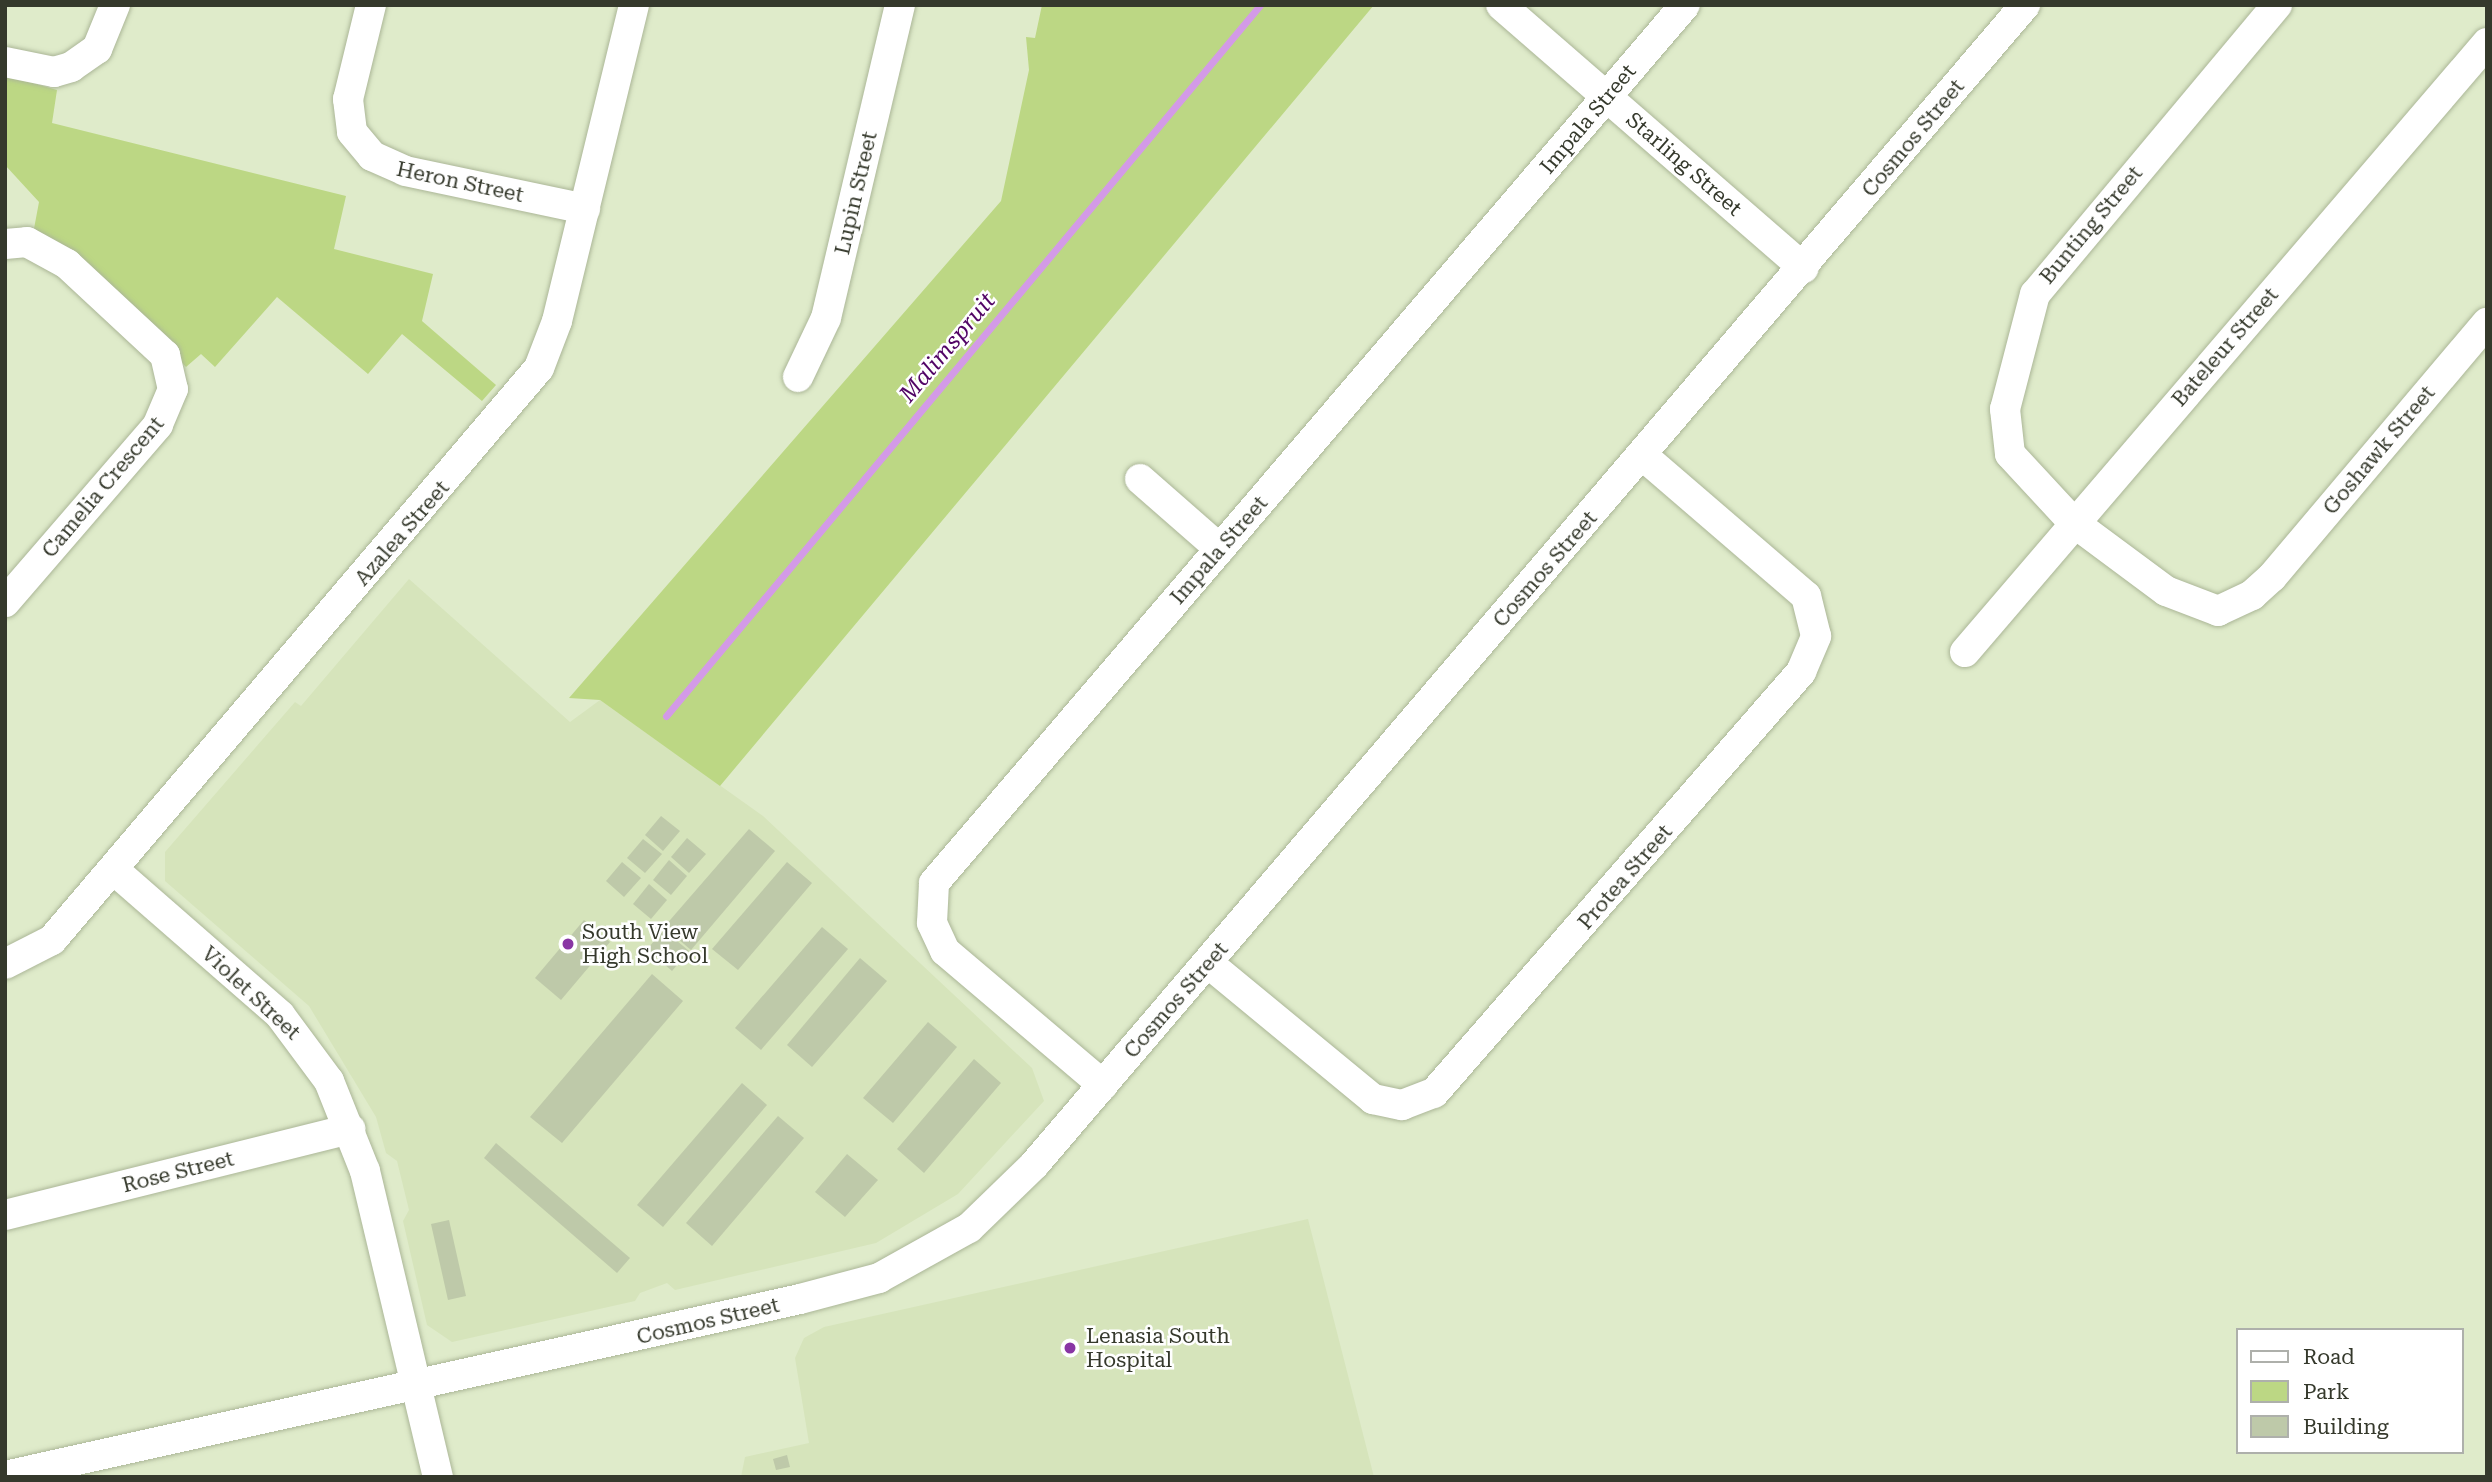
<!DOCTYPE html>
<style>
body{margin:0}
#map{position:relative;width:2492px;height:1482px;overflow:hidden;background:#dfebca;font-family:"Roboto Serif",serif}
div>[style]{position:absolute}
.built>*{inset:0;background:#d6e4bb}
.green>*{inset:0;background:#bcd784}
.stream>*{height:7px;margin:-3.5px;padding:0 3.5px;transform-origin:3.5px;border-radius:3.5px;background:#d39ae7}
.building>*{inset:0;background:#bec9a9}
.roads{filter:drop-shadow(0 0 2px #abb697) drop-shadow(0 0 2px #abb697)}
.minor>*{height:30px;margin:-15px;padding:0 15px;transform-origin:15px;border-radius:15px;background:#fff}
.dots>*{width:19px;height:19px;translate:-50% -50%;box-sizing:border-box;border:4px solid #fff;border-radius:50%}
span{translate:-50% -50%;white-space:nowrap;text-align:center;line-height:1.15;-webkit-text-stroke:5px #fff;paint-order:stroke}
.street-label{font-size:21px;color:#35392c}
.poi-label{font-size:21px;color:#35392c}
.left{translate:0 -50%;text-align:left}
.water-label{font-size:23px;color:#510465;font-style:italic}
.frame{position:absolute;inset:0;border:7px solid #35392c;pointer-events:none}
.legend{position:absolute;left:2236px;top:1328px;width:228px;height:126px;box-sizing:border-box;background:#fff;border:2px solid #aeb0ab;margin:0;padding:9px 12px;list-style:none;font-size:21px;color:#35392c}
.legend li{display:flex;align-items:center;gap:14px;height:35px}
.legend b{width:35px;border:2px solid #aeb0ab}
</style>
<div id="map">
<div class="built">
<i style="clip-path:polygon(409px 579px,570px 722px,600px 700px,763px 816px,1032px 1068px,1044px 1101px,958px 1194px,876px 1243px,675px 1290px,667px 1283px,640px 1293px,635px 1301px,452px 1342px,427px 1325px,403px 1221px,409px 1210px,397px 1161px,386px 1153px,376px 1117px,309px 1006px,165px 881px,165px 852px,295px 702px,301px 706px)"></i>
<i style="clip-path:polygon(1308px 1219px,1374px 1477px,741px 1477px,745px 1457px,809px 1443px,795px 1358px,804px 1338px,824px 1327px)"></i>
</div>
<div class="green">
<i style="clip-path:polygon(1042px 5px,1374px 5px,720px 786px,600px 700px,569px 698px,1001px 201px,1029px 70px,1026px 37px,1035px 38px)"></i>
<i style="clip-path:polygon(5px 75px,57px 90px,52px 123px,346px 196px,334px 249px,433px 274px,422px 321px,496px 385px,482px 401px,402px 334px,368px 374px,277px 297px,215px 367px,201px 354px,186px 367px,141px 320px,33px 234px,39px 202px,5px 165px)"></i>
</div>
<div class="stream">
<i style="left:666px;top:716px;width:926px;rotate:-50.12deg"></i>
</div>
<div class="building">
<i style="clip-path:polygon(661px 816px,680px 831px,663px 851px,645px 835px)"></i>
<i style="clip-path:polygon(749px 829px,775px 851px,691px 950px,664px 927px)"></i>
<i style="clip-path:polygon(687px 838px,706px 854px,689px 873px,671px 857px)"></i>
<i style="clip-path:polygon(643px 839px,662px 854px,645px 873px,627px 858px)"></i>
<i style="clip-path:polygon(669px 860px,687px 876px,671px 895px,653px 880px)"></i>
<i style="clip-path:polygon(622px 862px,641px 878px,624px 897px,606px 881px)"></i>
<i style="clip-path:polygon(787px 862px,812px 883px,738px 970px,712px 949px)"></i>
<i style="clip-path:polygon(649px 884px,667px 900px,651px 919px,633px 904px)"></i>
<i style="clip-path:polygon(584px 920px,610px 942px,561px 1000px,535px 978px)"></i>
<i style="clip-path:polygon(822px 927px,848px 949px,761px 1050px,735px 1028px)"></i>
<i style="clip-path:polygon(664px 930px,689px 951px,672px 971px,647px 949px)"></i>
<i style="clip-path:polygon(860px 958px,887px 981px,812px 1067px,787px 1045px)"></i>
<i style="clip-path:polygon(652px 974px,683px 1001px,562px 1143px,530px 1117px)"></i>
<i style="clip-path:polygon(928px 1022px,957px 1047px,893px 1123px,863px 1098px)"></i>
<i style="clip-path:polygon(974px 1059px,1001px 1083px,924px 1173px,897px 1149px)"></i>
<i style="clip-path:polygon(742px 1083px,767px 1105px,663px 1227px,637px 1205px)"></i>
<i style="clip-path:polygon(778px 1116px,804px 1138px,712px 1246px,686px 1223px)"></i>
<i style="clip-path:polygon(496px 1143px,630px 1258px,617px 1273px,484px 1158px)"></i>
<i style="clip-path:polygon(847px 1154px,878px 1180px,845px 1217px,815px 1192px)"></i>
<i style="clip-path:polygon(449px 1220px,466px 1296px,448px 1300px,431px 1224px)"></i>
<i style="clip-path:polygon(787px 1455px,790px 1467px,776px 1470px,773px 1459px)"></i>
</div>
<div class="roads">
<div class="minor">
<i style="left:371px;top:5px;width:97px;rotate:103.7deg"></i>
<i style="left:348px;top:99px;width:33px;rotate:83deg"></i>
<i style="left:352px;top:132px;width:31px;rotate:50deg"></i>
<i style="left:372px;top:156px;width:36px;rotate:24deg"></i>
<i style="left:405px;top:171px;width:184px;rotate:11.9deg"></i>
<i style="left:1501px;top:5px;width:401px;rotate:41deg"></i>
<i style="left:2277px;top:5px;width:377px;rotate:129.9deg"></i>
<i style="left:2035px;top:294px;width:119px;rotate:104.6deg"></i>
<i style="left:2005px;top:409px;width:45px;rotate:83.7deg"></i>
<i style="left:2010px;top:454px;width:93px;rotate:47.2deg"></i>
<i style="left:2073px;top:522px;width:116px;rotate:36.6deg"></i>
<i style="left:2166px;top:591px;width:56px;rotate:21deg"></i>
<i style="left:2218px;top:611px;width:38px;rotate:-25deg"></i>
<i style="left:2252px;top:595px;width:27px;rotate:-42deg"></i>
<i style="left:2272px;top:577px;width:333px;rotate:-49.8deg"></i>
<i style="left:5px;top:62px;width:50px;rotate:11.5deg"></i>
<i style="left:54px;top:72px;width:18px;rotate:-16deg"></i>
<i style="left:71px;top:67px;width:32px;rotate:-35deg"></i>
<i style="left:97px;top:49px;width:48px;rotate:-67.8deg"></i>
<i style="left:5px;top:244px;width:22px;rotate:-5deg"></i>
<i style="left:27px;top:242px;width:46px;rotate:28.8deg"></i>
<i style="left:67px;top:264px;width:134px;rotate:42.9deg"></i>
<i style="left:165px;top:355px;width:35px;rotate:77deg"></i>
<i style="left:173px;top:389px;width:39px;rotate:113deg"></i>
<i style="left:158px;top:425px;width:234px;rotate:130.8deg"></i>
<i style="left:798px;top:377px;width:65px;rotate:-64.6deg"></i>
<i style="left:826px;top:318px;width:322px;rotate:-76.7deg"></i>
<i style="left:1140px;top:479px;width:106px;rotate:41.2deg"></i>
<i style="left:1965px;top:652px;width:802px;rotate:-49.4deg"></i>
<i style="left:114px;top:870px;width:220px;rotate:41.1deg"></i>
<i style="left:280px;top:1015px;width:82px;rotate:53.4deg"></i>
<i style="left:329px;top:1081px;width:97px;rotate:68.2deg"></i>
<i style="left:365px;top:1171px;width:315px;rotate:76.6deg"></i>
<i style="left:1208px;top:963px;width:214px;rotate:39.5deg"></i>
<i style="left:1373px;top:1099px;width:30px;rotate:12deg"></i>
<i style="left:1402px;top:1105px;width:34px;rotate:-21deg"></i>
<i style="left:1434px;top:1093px;width:559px;rotate:-48.92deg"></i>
<i style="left:1801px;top:672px;width:39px;rotate:-67deg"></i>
<i style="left:1816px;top:636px;width:41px;rotate:-104deg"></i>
<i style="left:1806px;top:596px;width:216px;rotate:-139.3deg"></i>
<i style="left:5px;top:964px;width:53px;rotate:-27.1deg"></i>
<i style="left:52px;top:940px;width:751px;rotate:-49.59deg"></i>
<i style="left:539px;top:368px;width:50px;rotate:-69deg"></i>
<i style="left:557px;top:321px;width:325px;rotate:-76.3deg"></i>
<i style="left:1103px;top:1085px;width:207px;rotate:-139.7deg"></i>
<i style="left:945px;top:951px;width:31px;rotate:-115deg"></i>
<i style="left:932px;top:923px;width:40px;rotate:-87.1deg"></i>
<i style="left:934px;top:883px;width:1155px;rotate:-49.46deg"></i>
<i style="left:5px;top:1215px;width:356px;rotate:-14deg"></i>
<i style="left:5px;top:1476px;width:814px;rotate:-12.55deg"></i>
<i style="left:800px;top:1299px;width:82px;rotate:-14.9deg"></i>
<i style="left:879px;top:1278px;width:103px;rotate:-29.1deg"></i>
<i style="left:969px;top:1228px;width:91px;rotate:-44.1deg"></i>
<i style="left:1034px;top:1165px;width:1526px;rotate:-49.49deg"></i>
</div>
</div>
<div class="dots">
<i style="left:568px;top:944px;background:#8935a4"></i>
<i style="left:1070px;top:1348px;background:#8935a4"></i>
</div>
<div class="street-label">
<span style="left:1588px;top:119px;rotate:-50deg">Impala Street</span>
<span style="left:1913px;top:138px;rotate:-50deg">Cosmos Street</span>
<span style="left:1684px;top:164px;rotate:41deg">Starling Street</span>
<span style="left:460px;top:182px;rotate:12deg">Heron Street</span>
<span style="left:856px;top:193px;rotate:-77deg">Lupin Street</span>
<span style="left:2091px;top:225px;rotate:-50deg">Bunting Street</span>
<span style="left:2225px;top:347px;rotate:-49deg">Bateleur Street</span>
<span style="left:2379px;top:450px;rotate:-50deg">Goshawk Street</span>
<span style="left:103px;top:487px;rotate:-50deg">Camelia Crescent</span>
<span style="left:402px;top:533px;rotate:-49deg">Azalea Street</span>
<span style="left:1219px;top:550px;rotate:-49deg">Impala Street</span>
<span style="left:1545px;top:569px;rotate:-49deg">Cosmos Street</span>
<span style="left:1625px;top:877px;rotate:-49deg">Protea Street</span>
<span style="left:251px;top:993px;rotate:43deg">Violet Street</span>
<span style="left:1176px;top:1000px;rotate:-49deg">Cosmos Street</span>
<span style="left:178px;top:1172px;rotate:-14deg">Rose Street</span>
<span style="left:708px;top:1321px;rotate:-13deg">Cosmos Street</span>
</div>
<div class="poi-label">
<span class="left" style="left:582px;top:944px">South View<br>High School</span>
<span class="left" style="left:1086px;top:1348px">Lenasia South<br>Hospital</span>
</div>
<div class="water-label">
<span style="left:948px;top:348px;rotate:-50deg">Malimspruit</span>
</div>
<div class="frame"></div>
<ul class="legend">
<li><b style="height:9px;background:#fff"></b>Road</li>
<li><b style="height:19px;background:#bcd784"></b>Park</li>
<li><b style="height:19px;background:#bec9a9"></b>Building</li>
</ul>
</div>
